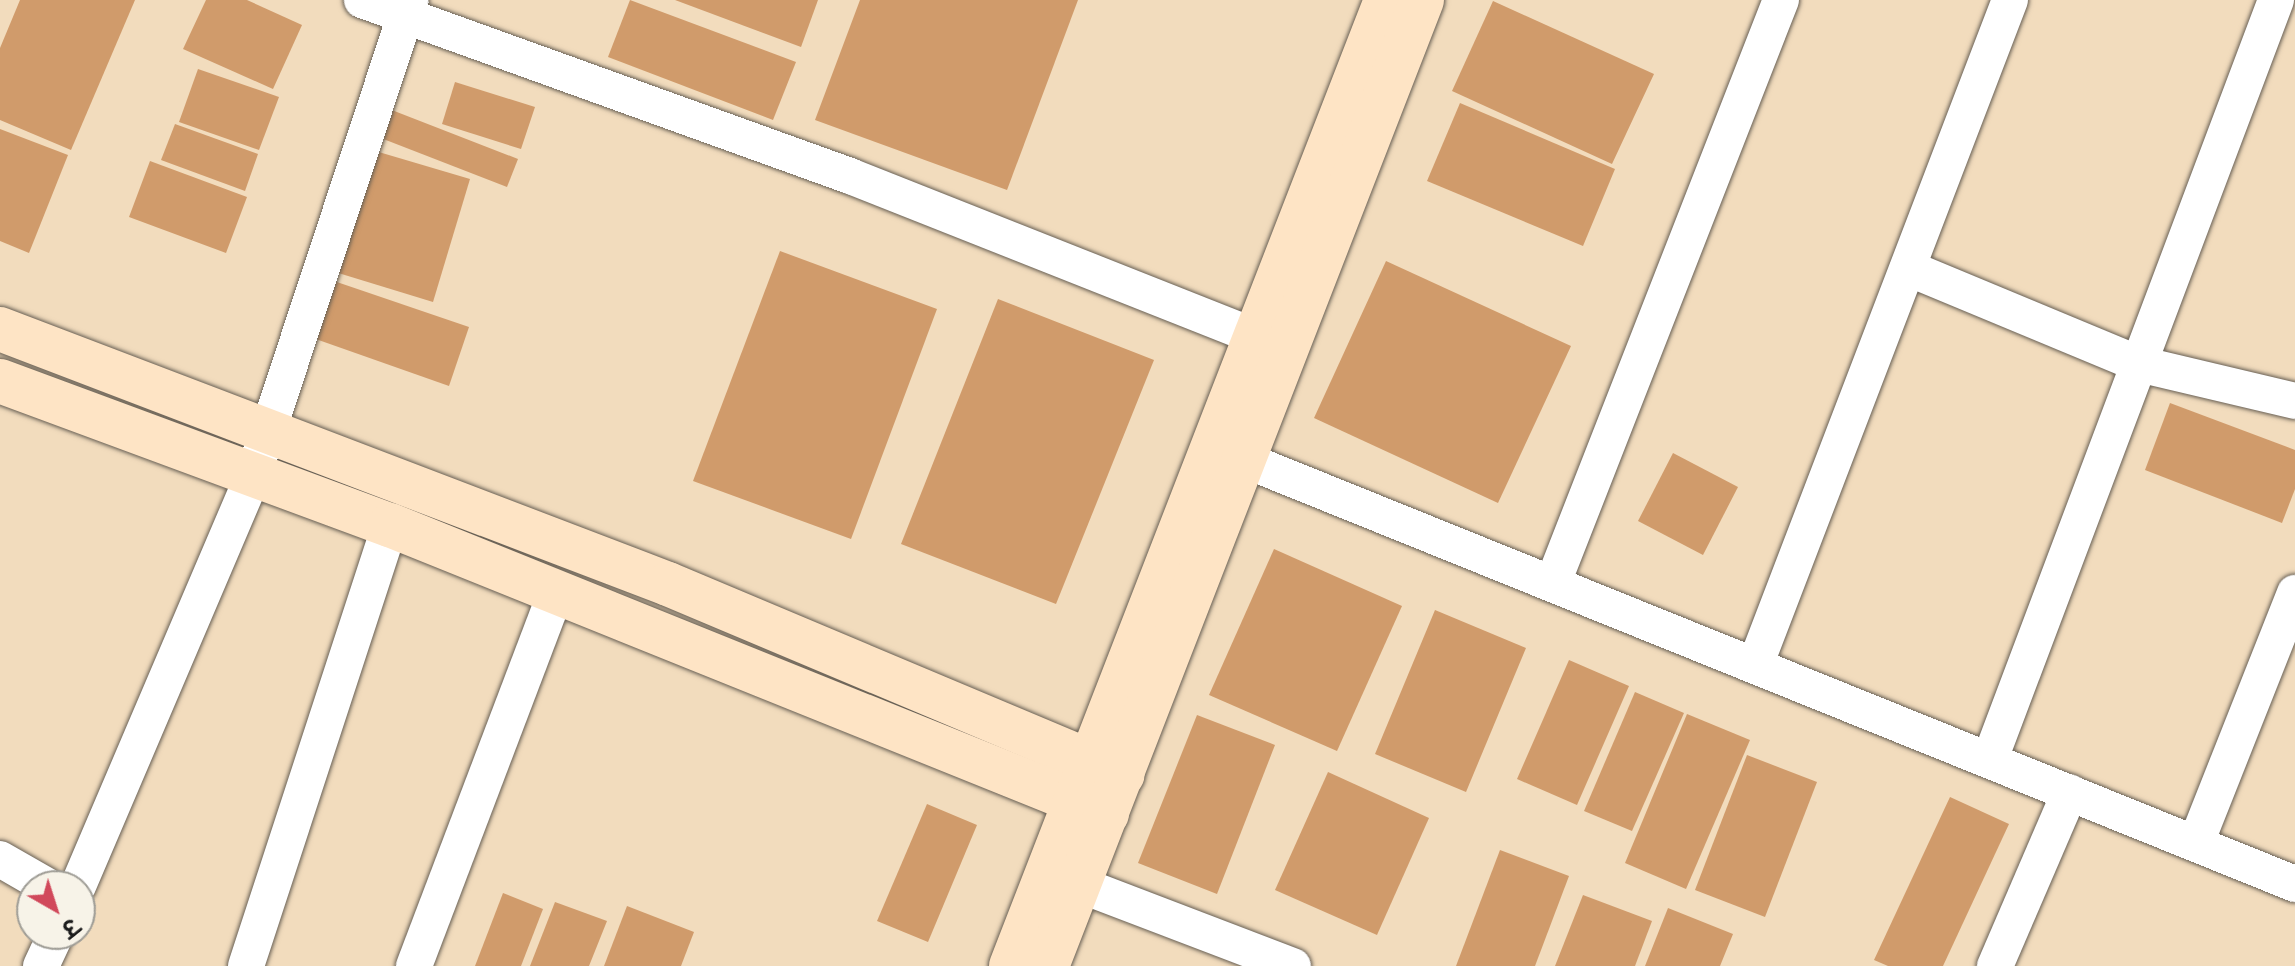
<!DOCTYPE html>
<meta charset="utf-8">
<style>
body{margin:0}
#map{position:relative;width:2295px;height:966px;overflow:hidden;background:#f2dcbd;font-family:Caveat,"Playpen Sans Deva",sans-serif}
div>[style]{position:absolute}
.building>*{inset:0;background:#d09b6b}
.roads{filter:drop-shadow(0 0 2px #675f54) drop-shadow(0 0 2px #675f54)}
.street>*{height:36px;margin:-18px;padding:0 18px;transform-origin:18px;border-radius:18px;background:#fff}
.secondary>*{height:44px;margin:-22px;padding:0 22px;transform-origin:22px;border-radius:22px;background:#fee4c5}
span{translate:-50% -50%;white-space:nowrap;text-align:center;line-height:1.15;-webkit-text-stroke:6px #f7f3e8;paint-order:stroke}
.north{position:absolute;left:16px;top:870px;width:80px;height:80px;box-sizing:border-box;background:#f7f3e8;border:2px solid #9f9d96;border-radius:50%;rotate:141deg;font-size:22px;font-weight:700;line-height:32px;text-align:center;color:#1c1c1c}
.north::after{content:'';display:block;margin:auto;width:28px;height:36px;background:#d1495b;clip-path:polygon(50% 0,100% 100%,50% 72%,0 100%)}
</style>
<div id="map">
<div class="building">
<i style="clip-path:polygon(20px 0,135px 0,71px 150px,0 120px,0 48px)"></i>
<i style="clip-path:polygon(206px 0,247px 0,302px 25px,273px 89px,183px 49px)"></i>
<i style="clip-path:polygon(630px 0,796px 62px,773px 120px,608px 57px)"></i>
<i style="clip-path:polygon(675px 0,818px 0,801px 47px)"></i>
<i style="clip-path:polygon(860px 0,1078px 0,1007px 190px,815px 120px)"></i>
<i style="clip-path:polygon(1493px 1px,1654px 74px,1612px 164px,1452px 91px)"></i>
<i style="clip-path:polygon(198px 69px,279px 97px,259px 150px,179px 122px)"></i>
<i style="clip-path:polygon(455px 82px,535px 107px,521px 149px,442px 124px)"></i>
<i style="clip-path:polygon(1460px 103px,1615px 169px,1583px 246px,1427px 181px)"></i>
<i style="clip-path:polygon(384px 107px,518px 159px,507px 187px,373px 135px)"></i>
<i style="clip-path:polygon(175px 124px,258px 154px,245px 191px,161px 160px)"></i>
<i style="clip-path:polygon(0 129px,68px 155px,29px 253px,0 241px)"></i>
<i style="clip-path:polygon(372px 150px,470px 179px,433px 302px,335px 272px)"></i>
<i style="clip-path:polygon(150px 161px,247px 197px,226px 253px,129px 217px)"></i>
<i style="clip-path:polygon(780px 251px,937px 309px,851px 539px,693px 481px)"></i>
<i style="clip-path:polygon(1386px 261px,1571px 346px,1498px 503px,1314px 418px)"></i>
<i style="clip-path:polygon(331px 280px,469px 327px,449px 386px,310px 337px)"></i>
<i style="clip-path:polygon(998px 299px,1154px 360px,1056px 604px,901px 544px)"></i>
<i style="clip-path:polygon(2170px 403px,2295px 450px,2295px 489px,2282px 523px,2145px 470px)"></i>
<i style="clip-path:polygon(1673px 453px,1738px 487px,1703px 555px,1638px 521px)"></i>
<i style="clip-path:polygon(1274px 549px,1402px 606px,1337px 751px,1209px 695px)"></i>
<i style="clip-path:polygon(1435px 610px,1526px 648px,1466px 792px,1375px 754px)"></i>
<i style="clip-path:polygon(1569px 660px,1629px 686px,1577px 805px,1517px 779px)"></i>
<i style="clip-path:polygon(1635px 692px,1684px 713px,1632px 831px,1584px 811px)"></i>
<i style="clip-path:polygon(1687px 714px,1750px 740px,1686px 889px,1625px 863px)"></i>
<i style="clip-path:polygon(1197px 715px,1275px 745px,1217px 894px,1138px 863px)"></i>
<i style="clip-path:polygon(1747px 755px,1817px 782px,1765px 917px,1695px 890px)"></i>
<i style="clip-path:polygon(1328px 772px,1429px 818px,1377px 935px,1275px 890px)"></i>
<i style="clip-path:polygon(1950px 797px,2009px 824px,1943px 966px,1888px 966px,1874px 960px)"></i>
<i style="clip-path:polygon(927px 804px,977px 825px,928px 942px,877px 921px)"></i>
<i style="clip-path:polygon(1500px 850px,1569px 876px,1535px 966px,1456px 966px)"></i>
<i style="clip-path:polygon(503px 893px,543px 909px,521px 966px,475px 966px)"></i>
<i style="clip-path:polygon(1583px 895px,1652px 921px,1635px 966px,1555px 966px)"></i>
<i style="clip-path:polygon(555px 902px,607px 921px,589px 966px,530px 966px)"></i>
<i style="clip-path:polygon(627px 906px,694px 932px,681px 966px,604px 966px)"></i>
<i style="clip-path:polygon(1668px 908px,1733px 934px,1720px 966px,1645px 966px)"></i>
</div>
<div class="roads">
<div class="street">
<i style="left:362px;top:0;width:519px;rotate:19.83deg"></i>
<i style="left:850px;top:176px;width:438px;rotate:21.6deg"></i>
<i style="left:1908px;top:268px;width:250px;rotate:22.6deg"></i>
<i style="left:2139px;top:364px;width:160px;rotate:13.3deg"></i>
<i style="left:1245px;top:460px;width:1132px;rotate:21.99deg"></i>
<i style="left:1554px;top:580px;width:623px;rotate:-68.63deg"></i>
<i style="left:1756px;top:663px;width:710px;rotate:-69.04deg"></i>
<i style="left:1990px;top:759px;width:811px;rotate:-69.35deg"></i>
<i style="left:2196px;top:843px;width:269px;rotate:-68.4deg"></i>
<i style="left:0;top:859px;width:54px;rotate:29.9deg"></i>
<i style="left:1078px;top:884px;width:230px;rotate:20.9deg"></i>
<i style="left:78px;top:886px;width:449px;rotate:-66.9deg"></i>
<i style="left:254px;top:473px;width:498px;rotate:-71.7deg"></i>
<i style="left:41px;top:966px;width:35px;rotate:-65deg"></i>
<i style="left:246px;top:966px;width:464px;rotate:-71.9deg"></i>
<i style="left:414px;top:966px;width:400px;rotate:-69.2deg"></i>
<i style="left:1995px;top:966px;width:189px;rotate:-66.7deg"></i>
</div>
<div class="secondary">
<i style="left:0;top:329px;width:715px;rotate:20.89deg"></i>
<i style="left:668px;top:584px;width:493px;rotate:22.8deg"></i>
<i style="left:0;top:381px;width:416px;rotate:20.3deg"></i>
<i style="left:390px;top:525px;width:773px;rotate:21.95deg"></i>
<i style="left:1011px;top:966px;width:1036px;rotate:-68.78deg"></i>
<i style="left:1047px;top:966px;width:1036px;rotate:-68.78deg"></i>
</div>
</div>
<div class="north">उ</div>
</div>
